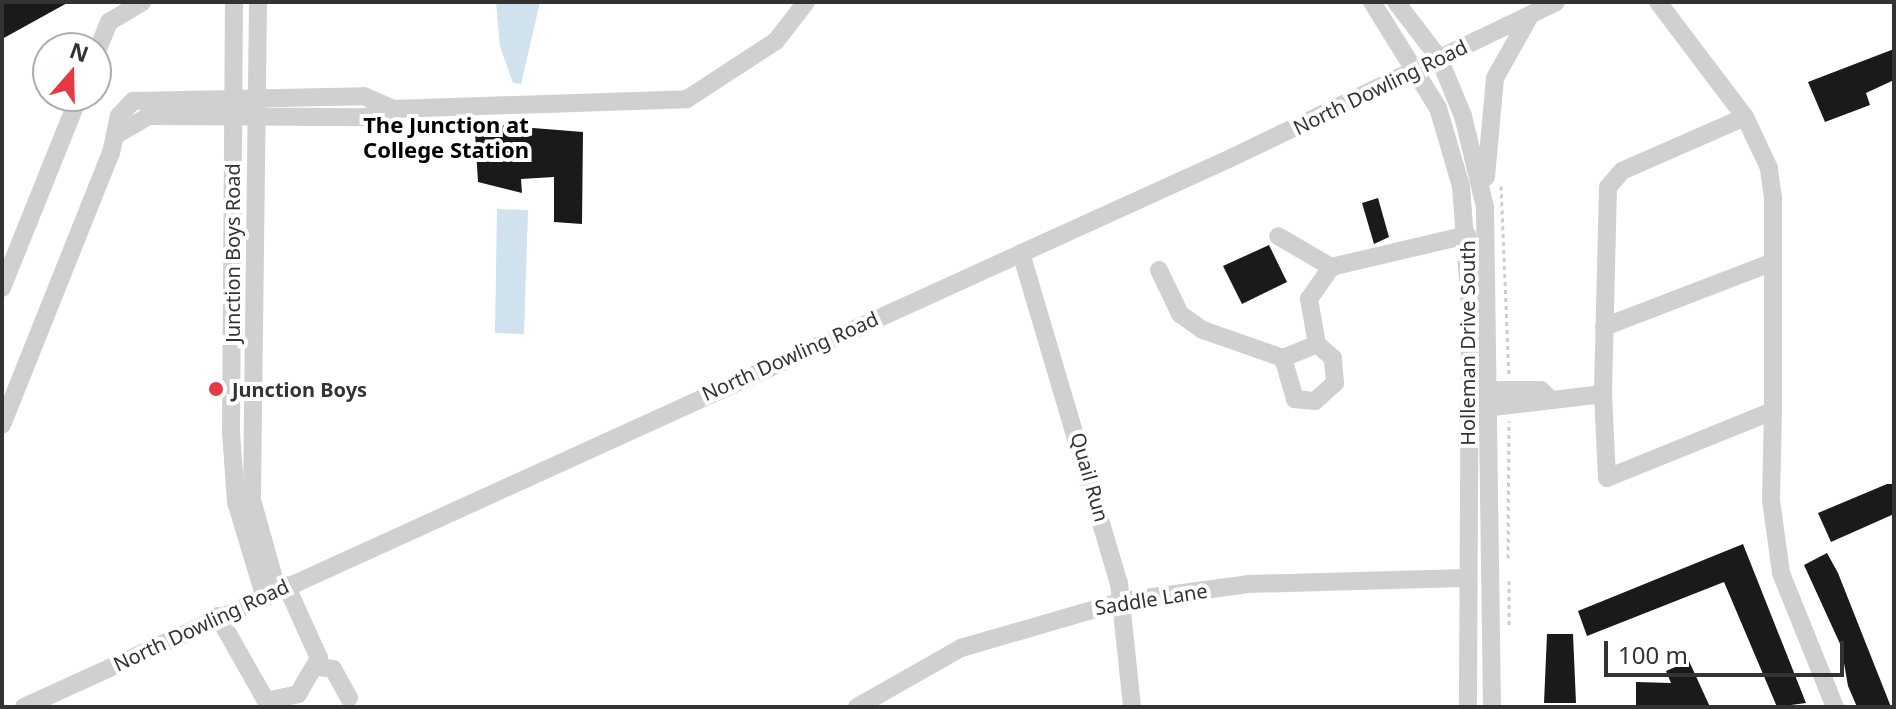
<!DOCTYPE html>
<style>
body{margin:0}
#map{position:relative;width:1896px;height:709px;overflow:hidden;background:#fff;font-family:"Noto Sans",sans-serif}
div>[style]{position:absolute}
.water>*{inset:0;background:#cfe2ee}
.building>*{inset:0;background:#1a1a1a}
.path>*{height:3px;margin-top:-1.5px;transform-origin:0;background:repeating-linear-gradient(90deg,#cdcdcd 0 4px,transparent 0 8px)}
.minor>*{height:18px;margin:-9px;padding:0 9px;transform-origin:9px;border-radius:9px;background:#d0d0d0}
.dots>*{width:22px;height:22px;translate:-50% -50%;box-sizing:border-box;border:4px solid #fff;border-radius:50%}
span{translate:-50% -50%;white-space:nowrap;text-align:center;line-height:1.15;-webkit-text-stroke:8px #fff;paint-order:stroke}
.street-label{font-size:20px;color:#333}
.poi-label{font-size:20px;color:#333;font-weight:700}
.left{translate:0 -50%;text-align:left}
.neighbourhood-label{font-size:22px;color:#000;font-weight:700}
.frame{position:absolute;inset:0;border:4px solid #333;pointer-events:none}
.north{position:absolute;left:32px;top:32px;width:80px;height:80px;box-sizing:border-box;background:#fff;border:2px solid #adadad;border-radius:50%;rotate:20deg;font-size:22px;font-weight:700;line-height:32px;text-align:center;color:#333}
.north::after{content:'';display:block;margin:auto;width:28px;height:36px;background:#e63946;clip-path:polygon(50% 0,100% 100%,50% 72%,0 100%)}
.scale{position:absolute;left:1604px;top:641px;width:240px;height:36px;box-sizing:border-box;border:4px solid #333;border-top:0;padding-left:10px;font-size:24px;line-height:28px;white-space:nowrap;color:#333;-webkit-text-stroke:6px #fff;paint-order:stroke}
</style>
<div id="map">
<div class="water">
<i style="clip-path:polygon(496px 2px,540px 2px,521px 84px,513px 83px,500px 46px)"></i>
<i style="clip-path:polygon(497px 209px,528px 210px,524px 334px,495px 333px)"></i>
</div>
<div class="building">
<i style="clip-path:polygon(2px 2px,69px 2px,2px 39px)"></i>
<i style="clip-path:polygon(1894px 49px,1894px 80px,1866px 93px,1870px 105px,1825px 122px,1808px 82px)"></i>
<i style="clip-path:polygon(497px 125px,583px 132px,582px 224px,554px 222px,554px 177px,521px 179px,522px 193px,478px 182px,475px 133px,495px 133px)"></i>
<i style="clip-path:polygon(1378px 198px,1389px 237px,1374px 244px,1362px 203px)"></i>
<i style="clip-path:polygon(1269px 245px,1287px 282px,1242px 304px,1223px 266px)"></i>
<i style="clip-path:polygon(1887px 484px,1894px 484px,1894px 514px,1831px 542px,1818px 513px)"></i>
<i style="clip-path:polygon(1743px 544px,1806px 703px,1777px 707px,1724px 582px,1587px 636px,1578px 611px)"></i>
<i style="clip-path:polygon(1827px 553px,1838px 573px,1891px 707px,1857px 707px,1848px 686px,1841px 646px,1804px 565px)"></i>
<i style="clip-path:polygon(1547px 634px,1573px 634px,1576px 703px,1544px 703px)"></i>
<i style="clip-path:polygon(1689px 661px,1710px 707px,1636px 707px,1636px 682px,1671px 683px,1666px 671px)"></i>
</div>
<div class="path">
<i style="left:1501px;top:186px;width:188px;rotate:87.6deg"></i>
<i style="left:1508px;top:558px;width:137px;rotate:-89.6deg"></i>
<i style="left:1509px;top:581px;width:45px;rotate:90deg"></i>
</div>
<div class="minor">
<i style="left:234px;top:2px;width:430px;rotate:90.4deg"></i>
<i style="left:231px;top:432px;width:70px;rotate:85.9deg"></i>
<i style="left:236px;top:502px;width:97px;rotate:73.2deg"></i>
<i style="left:258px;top:2px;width:498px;rotate:90.7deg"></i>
<i style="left:252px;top:500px;width:92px;rotate:74.3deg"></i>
<i style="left:1372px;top:2px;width:125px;rotate:58.1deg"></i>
<i style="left:1438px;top:108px;width:81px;rotate:73.6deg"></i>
<i style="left:1461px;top:186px;width:120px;rotate:85.7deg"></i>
<i style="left:1470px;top:306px;width:401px;rotate:90.3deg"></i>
<i style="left:1396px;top:2px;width:71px;rotate:52.5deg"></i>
<i style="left:1439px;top:58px;width:63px;rotate:67.5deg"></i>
<i style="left:1463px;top:116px;width:94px;rotate:76.4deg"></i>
<i style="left:1485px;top:207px;width:500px;rotate:89.2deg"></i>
<i style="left:1658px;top:2px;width:144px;rotate:52.9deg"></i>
<i style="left:96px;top:54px;width:35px;rotate:-68deg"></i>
<i style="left:109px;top:22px;width:39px;rotate:-31deg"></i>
<i style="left:116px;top:135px;width:38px;rotate:-30deg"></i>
<i style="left:149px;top:116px;width:217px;rotate:0.3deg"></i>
<i style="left:366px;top:117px;width:28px;rotate:-17deg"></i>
<i style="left:393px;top:109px;width:294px;rotate:-1.9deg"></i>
<i style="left:687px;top:99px;width:106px;rotate:-33.1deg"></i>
<i style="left:776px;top:41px;width:49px;rotate:-52.4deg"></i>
<i style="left:1486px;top:177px;width:99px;rotate:-84.8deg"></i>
<i style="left:1495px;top:78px;width:71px;rotate:-60.6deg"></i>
<i style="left:1021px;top:253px;width:344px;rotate:73.5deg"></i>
<i style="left:1119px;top:583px;width:125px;rotate:84deg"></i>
<i style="left:1331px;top:267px;width:140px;rotate:-13.2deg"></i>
<i style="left:1159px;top:270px;width:49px;rotate:64.5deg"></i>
<i style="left:1180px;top:314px;width:28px;rotate:35deg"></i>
<i style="left:1203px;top:330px;width:85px;rotate:19.3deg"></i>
<i style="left:1283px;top:358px;width:43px;rotate:73.7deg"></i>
<i style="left:1295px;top:399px;width:20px;rotate:6deg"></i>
<i style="left:1315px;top:401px;width:27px;rotate:-42deg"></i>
<i style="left:1335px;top:383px;width:25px;rotate:-95deg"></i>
<i style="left:1333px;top:358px;width:21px;rotate:-139deg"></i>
<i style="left:1317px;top:344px;width:46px;rotate:-100.1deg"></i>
<i style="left:1309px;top:299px;width:39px;rotate:-55deg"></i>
<i style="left:1331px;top:267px;width:61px;rotate:-149.7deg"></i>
<i style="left:2px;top:288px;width:207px;rotate:-68.1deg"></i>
<i style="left:1604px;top:327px;width:181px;rotate:-21deg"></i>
<i style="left:1283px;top:358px;width:37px;rotate:-22deg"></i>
<i style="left:1493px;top:390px;width:48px"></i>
<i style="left:1541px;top:390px;width:11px;rotate:45deg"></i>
<i style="left:1493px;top:407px;width:111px;rotate:-6.7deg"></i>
<i style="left:1603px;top:394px;width:84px;rotate:87.3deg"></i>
<i style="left:1607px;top:478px;width:179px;rotate:-22deg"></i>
<i style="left:1773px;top:411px;width:213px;rotate:-90deg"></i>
<i style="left:1773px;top:198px;width:30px;rotate:-98deg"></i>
<i style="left:1769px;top:168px;width:56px;rotate:-115.2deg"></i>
<i style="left:1745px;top:117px;width:134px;rotate:156.3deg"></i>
<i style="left:1622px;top:171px;width:21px;rotate:131deg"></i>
<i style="left:1608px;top:187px;width:207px;rotate:91.4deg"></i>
<i style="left:1773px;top:411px;width:89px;rotate:91.3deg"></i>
<i style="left:1771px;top:500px;width:74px;rotate:82.2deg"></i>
<i style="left:1781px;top:573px;width:144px;rotate:68.1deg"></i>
<i style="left:2px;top:425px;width:293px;rotate:-68.2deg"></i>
<i style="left:111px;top:153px;width:38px;rotate:-78deg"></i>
<i style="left:119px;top:116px;width:21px;rotate:-47deg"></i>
<i style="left:133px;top:101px;width:231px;rotate:-1.2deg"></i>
<i style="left:364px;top:96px;width:32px;rotate:24deg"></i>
<i style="left:218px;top:616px;width:98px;rotate:60.5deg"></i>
<i style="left:266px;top:701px;width:33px;rotate:-12deg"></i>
<i style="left:298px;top:694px;width:42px;rotate:-59.7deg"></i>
<i style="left:319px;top:658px;width:80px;rotate:-114.3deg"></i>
<i style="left:319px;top:667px;width:14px;rotate:8deg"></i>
<i style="left:333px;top:669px;width:33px;rotate:61deg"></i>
<i style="left:24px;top:707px;width:1328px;rotate:-24.46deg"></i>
<i style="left:1233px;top:157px;width:358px;rotate:-25.6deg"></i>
<i style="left:857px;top:707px;width:120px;rotate:-29.6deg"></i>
<i style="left:961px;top:648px;width:169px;rotate:-16.2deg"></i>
<i style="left:1123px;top:601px;width:126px;rotate:-7.7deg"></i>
<i style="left:1248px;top:584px;width:217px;rotate:-1.6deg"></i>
</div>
<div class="dots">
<i style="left:216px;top:389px;background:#e63946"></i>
</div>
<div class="street-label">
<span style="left:1380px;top:87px;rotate:-26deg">North Dowling Road</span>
<span style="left:232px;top:253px;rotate:-90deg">Junction Boys Road</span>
<span style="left:1467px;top:343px;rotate:-90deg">Holleman Drive South</span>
<span style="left:790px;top:356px;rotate:-24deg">North Dowling Road</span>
<span style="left:1090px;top:477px;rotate:74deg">Quail Run</span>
<span style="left:1151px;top:599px;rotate:-9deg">Saddle Lane</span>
<span style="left:201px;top:625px;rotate:-25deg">North Dowling Road</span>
</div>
<div class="poi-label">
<span class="left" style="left:232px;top:389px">Junction Boys</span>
</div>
<div class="neighbourhood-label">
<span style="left:446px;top:137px">The Junction at<br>College Station</span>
</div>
<div class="frame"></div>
<div class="north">N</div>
<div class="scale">100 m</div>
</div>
